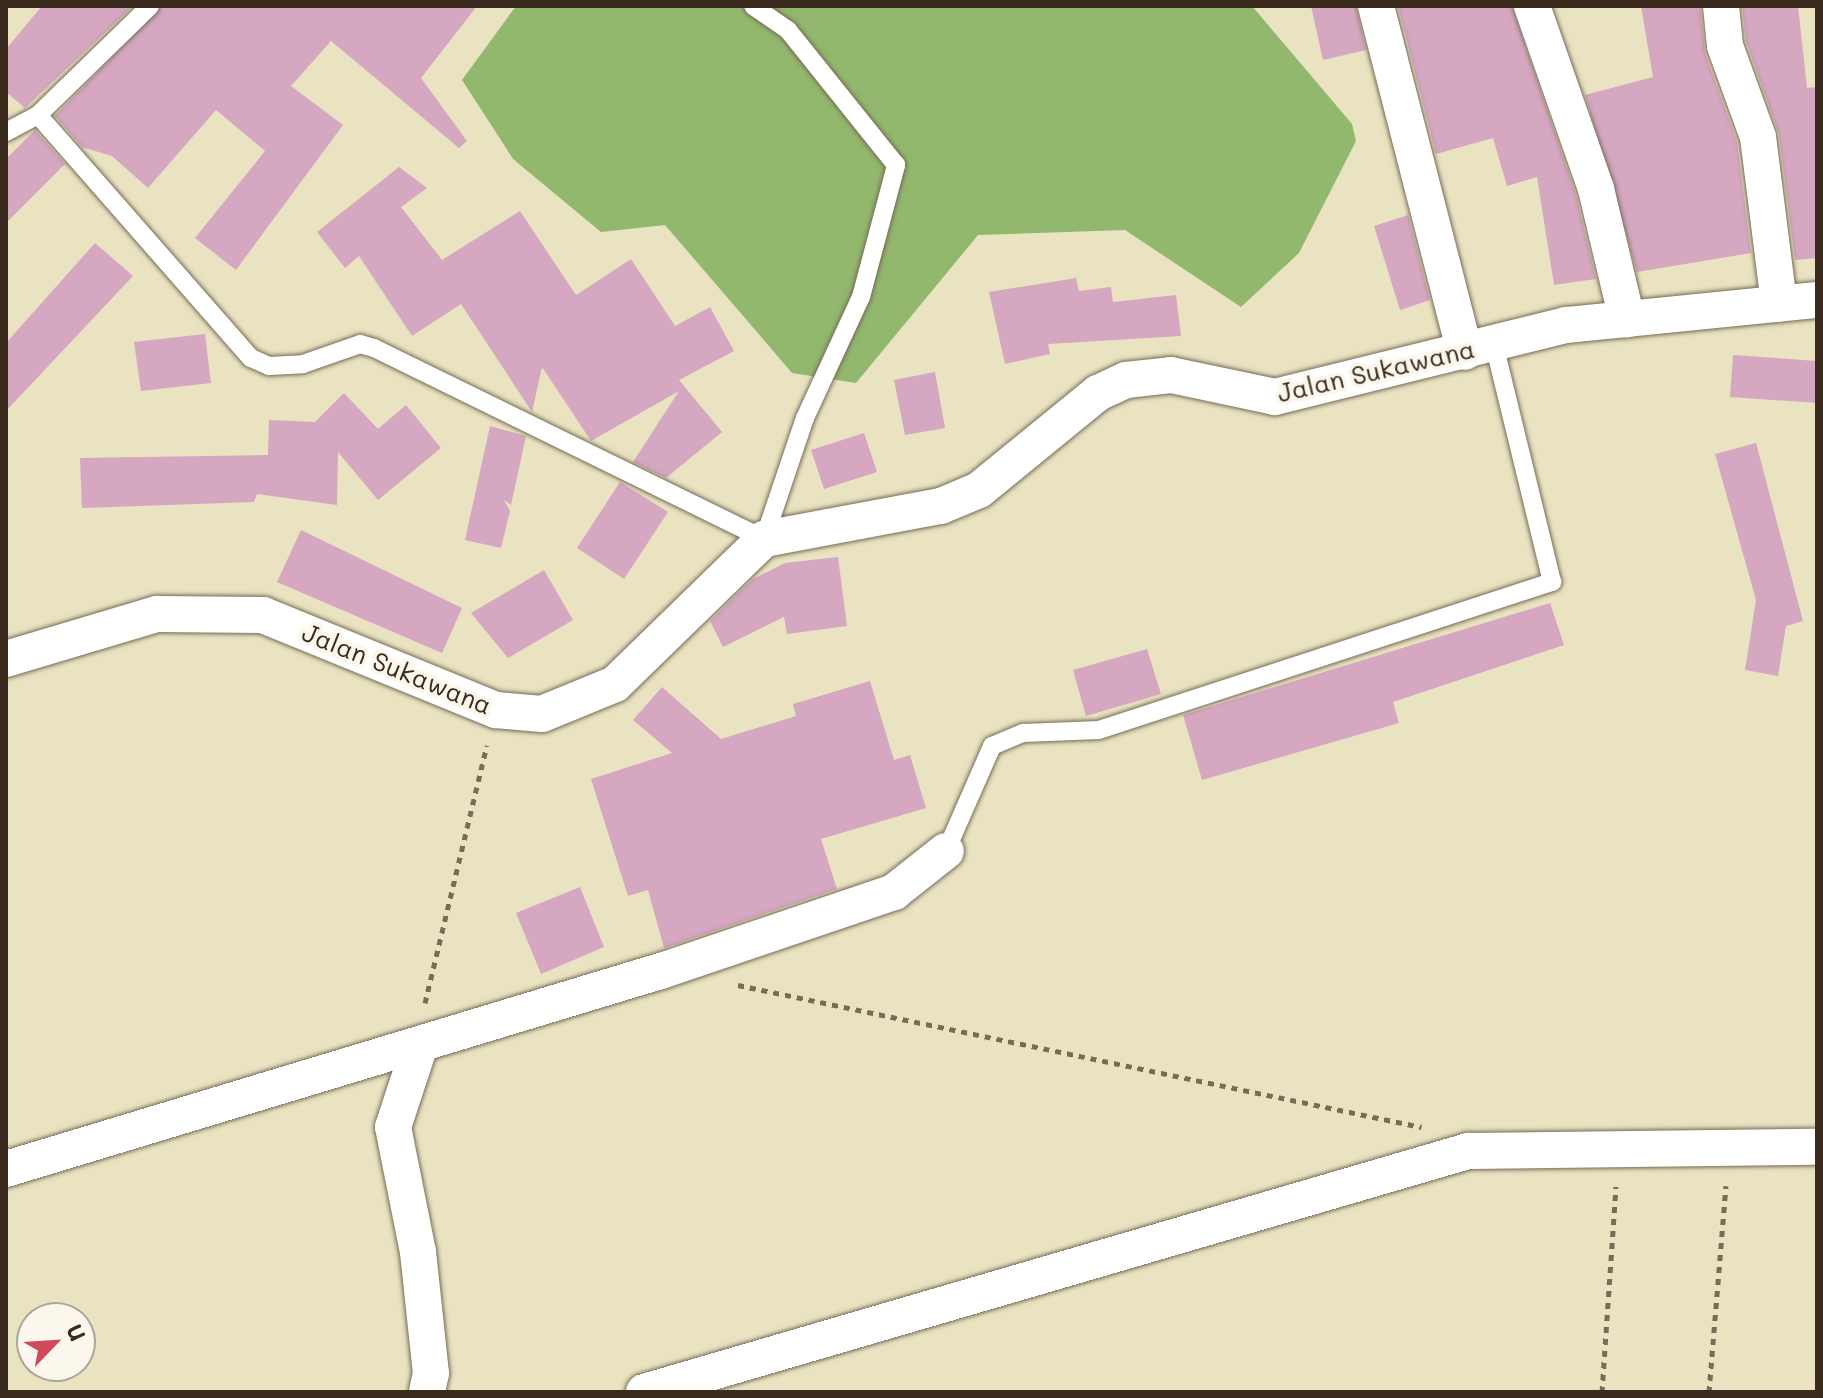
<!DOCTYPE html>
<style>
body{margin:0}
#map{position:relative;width:1823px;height:1398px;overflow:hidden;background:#e9e3c1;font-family:Mali,sans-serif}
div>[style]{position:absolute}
.forest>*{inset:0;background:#92b86e}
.building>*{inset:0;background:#d5a7c0}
.path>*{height:5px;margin-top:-2.5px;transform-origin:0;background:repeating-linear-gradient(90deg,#786b57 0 6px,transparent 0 12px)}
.roads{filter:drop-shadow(0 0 2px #786b57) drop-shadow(0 0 2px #786b57)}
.service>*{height:18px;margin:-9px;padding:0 9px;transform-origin:9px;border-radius:9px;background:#fff}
.minor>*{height:36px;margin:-18px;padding:0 18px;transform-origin:18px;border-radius:18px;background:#fff}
span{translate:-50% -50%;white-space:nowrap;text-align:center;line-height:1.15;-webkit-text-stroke:8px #fbf7ec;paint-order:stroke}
.street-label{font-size:26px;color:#3b2a1e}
.frame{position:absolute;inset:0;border:8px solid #3b2a1e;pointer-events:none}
.north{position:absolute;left:16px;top:1302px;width:80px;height:80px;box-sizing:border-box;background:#fbf7ec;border:2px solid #aea59a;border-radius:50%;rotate:65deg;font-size:22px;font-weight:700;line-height:32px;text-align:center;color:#3b2a1e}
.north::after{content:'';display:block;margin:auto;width:28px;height:36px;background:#d1495b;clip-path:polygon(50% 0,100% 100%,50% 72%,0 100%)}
</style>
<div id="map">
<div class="forest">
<i style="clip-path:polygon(516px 6px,1252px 6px,1352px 124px,1356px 141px,1299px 253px,1241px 307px,1125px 230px,978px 235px,856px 383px,792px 373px,665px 225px,601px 232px,513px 159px,462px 80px)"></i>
</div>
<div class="building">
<i style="clip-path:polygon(42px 6px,133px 6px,25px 108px,6px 92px,6px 49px)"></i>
<i style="clip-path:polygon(162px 6px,477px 6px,421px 78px,467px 141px,459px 148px,331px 41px,291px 86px,343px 125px,236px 270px,195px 238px,265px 151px,216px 110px,148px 188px,112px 156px,82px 147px,55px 116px)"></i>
<i style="clip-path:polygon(1311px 6px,1356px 6px,1366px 50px,1323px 60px)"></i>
<i style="clip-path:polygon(1398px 6px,1512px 6px,1576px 195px,1596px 279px,1554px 285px,1537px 177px,1507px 186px,1493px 138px,1436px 154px)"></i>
<i style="clip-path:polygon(1641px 6px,1700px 6px,1705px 53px,1737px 142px,1751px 253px,1637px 272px,1585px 95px,1653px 77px)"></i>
<i style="clip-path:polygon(1742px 6px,1798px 6px,1807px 88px,1817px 87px,1817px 258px,1795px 260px,1779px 134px,1746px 41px)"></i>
<i style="clip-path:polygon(35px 130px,65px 164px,6px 223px,6px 159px)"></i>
<i style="clip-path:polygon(399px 167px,427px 188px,401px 207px,442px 260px,520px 211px,576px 295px,631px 259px,675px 326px,710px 307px,734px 351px,679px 380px,722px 432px,666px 478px,633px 462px,679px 391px,591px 441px,542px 367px,532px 412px,461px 304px,412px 336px,359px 256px,345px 268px,317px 232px)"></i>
<i style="clip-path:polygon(1408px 215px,1430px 300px,1400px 310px,1374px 226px)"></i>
<i style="clip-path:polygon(95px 243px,133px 276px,6px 411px,6px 343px)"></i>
<i style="clip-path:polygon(1076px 278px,1079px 291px,1111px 287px,1113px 302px,1176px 295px,1181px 336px,1048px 344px,1050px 354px,1005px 364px,989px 292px)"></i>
<i style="clip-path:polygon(205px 334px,211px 383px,141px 391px,134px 342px)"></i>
<i style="clip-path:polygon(1733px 355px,1817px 361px,1817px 403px,1730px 397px)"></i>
<i style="clip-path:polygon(935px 372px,945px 428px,905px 435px,894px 380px)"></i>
<i style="clip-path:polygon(344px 393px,378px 429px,406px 405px,441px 448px,378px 500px,338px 452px,337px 505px,257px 494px,254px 502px,82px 508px,80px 458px,268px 455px,269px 420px,315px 422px)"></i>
<i style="clip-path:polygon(490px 426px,526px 436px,511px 505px,504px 500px,510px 511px,501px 548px,465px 540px)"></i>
<i style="clip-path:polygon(864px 433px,877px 472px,824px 489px,811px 450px)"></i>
<i style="clip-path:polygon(1756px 443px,1803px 621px,1786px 626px,1778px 676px,1745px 670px,1756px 600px,1715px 454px)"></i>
<i style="clip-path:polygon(620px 482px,668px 512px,624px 579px,577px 548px)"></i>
<i style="clip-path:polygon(301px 530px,462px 608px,442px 653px,277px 582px)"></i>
<i style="clip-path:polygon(838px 557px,847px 626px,787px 634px,784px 617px,723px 647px,710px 621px,753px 579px,785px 563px)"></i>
<i style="clip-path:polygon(544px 570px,573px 620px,508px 658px,471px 613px)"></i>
<i style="clip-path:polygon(1550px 603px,1564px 645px,1393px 702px,1399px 723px,1202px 780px,1183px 715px)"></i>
<i style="clip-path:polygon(1147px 649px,1161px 694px,1086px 716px,1073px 670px)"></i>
<i style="clip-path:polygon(870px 681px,894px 760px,910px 755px,926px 808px,821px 839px,837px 889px,664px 948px,648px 890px,628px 896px,591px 779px,672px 753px,633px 720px,662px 687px,721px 739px,796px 716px,793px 704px)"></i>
<i style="clip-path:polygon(580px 887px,604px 947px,541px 974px,516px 913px)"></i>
</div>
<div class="path">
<i style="left:738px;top:985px;width:698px;rotate:11.74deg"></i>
<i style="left:425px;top:1003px;width:265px;rotate:-76.5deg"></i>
<i style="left:1602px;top:1392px;width:206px;rotate:-86.1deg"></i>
<i style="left:1709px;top:1392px;width:207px;rotate:-85.3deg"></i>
</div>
<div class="roads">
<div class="service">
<i style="left:38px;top:115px;width:156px;rotate:-44.2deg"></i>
<i style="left:6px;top:132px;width:36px;rotate:-28deg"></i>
<i style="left:38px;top:115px;width:323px;rotate:48.8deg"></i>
<i style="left:251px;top:358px;width:20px;rotate:24deg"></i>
<i style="left:269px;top:366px;width:34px;rotate:-3deg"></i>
<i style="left:303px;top:364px;width:60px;rotate:-19.3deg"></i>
<i style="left:360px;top:344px;width:15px;rotate:16deg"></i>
<i style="left:374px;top:348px;width:434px;rotate:26.1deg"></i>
<i style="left:764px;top:539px;width:128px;rotate:-71.3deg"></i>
<i style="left:805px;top:418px;width:133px;rotate:-65.2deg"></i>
<i style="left:861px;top:297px;width:137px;rotate:-75.1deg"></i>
<i style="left:896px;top:165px;width:173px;rotate:-128.7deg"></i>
<i style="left:788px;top:30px;width:42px;rotate:-145.6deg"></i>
<i style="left:946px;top:851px;width:115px;rotate:-66.3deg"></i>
<i style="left:992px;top:746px;width:34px;rotate:-23deg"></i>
<i style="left:1023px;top:733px;width:76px;rotate:-2.3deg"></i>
<i style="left:1099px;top:730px;width:477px;rotate:-18.1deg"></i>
<i style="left:1552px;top:582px;width:245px;rotate:-103.7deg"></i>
</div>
<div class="minor">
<i style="left:1376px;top:6px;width:357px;rotate:75.6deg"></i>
<i style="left:1532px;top:6px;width:194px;rotate:70.7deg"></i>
<i style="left:1596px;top:189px;width:134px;rotate:76.6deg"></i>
<i style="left:1721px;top:6px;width:40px;rotate:84.3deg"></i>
<i style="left:1725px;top:46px;width:97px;rotate:70.1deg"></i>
<i style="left:1758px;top:137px;width:168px;rotate:82.8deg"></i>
<i style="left:6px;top:659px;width:158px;rotate:-16.6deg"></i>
<i style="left:157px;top:614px;width:106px;rotate:0.5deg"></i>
<i style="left:263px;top:615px;width:252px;rotate:22.2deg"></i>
<i style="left:496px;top:710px;width:46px;rotate:5deg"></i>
<i style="left:542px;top:714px;width:79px;rotate:-22.3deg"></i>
<i style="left:615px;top:684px;width:208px;rotate:-44.2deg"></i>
<i style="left:764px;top:539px;width:180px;rotate:-10.6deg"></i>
<i style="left:941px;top:506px;width:41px;rotate:-22.8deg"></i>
<i style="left:979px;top:490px;width:154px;rotate:-39.2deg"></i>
<i style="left:1098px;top:393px;width:31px;rotate:-25deg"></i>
<i style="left:1126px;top:380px;width:45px;rotate:-6.3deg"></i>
<i style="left:1171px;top:375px;width:106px;rotate:11.9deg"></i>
<i style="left:1275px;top:397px;width:300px;rotate:-13.9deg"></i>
<i style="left:1566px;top:325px;width:252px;rotate:-5.7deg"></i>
<i style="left:419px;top:1048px;width:83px;rotate:108.2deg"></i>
<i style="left:393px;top:1127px;width:127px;rotate:78.7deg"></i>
<i style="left:418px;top:1252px;width:122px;rotate:83.9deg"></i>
<i style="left:431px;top:1373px;width:19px;rotate:102deg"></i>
<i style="left:6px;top:1169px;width:687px;rotate:-16.83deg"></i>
<i style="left:664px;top:970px;width:243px;rotate:-18.7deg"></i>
<i style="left:894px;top:892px;width:66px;rotate:-38.3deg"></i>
<i style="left:644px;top:1392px;width:859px;rotate:-16.3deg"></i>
<i style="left:1468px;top:1151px;width:349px;rotate:-0.7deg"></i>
</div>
</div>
<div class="street-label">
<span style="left:1376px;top:371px;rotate:-13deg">Jalan Sukawana</span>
<span style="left:397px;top:669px;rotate:22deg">Jalan Sukawana</span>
</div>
<div class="frame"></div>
<div class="north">U</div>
</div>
